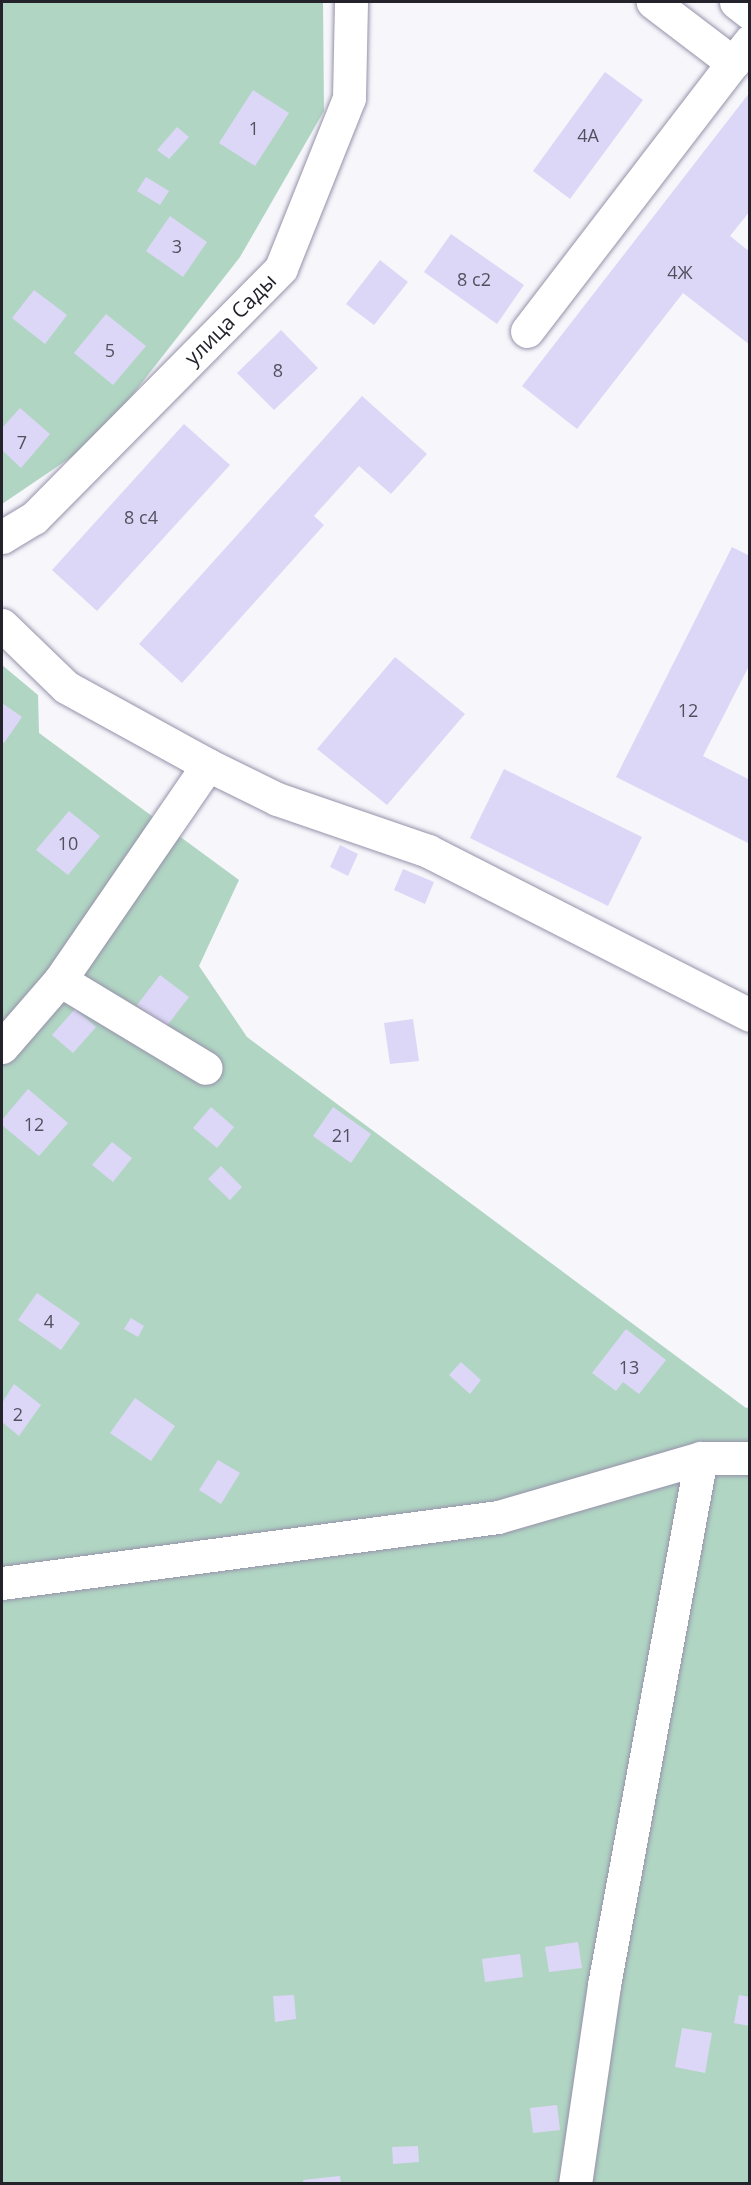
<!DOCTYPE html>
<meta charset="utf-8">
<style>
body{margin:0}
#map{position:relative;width:751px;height:2185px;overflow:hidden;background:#f6f6fb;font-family:"Open Sans",sans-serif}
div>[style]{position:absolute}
.green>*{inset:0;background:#b0d5c3}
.building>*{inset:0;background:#ddd7f7}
.roads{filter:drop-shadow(0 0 2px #9692a9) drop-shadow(0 0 2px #9692a9)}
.minor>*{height:33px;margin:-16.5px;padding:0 16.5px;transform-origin:16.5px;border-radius:16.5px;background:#fff}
span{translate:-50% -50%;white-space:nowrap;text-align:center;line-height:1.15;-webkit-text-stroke:4.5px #fff;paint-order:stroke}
.number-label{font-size:18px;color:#52505f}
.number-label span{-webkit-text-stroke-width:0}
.street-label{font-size:21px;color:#24232c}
.frame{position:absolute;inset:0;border:3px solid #24232c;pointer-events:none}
</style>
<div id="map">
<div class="green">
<i style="clip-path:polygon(2px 2px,323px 2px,324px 111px,240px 257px,98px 439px,2px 504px)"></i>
<i style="clip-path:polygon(2px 665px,38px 695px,39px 733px,239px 880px,199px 966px,247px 1037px,746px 1408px,749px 1407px,749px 2183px,2px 2183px)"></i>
</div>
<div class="building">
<i style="clip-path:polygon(605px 72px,643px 100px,570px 199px,533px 171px)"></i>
<i style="clip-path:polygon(253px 90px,289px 113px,255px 166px,219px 143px)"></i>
<i style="clip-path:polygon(750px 92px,750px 211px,730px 236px,750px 252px,750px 345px,683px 293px,577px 429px,522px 386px)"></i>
<i style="clip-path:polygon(177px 127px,189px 137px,169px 159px,157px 150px)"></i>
<i style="clip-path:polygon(146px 177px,169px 191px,160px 205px,137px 191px)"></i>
<i style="clip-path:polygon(170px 216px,207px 242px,183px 277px,146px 251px)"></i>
<i style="clip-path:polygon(451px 234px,524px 285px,497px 324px,424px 272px)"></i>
<i style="clip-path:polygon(380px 260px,408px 282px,374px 325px,346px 304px)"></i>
<i style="clip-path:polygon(34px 290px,67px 315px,45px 344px,12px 318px)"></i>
<i style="clip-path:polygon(106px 314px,146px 346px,113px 385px,74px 353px)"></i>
<i style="clip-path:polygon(281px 330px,318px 368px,274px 410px,237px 373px)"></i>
<i style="clip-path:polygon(362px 396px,427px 454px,391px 494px,359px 466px,314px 516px,324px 525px,182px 683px,139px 644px)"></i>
<i style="clip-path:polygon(20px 408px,50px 434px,21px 468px,2px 450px,2px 428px)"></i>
<i style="clip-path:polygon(184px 424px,230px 465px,97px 611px,52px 570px)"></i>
<i style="clip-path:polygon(732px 547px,750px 556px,750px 664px,703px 756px,750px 780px,750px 844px,616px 777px)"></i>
<i style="clip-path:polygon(395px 657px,465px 714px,387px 805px,317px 749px)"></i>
<i style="clip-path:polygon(2px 703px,22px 717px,4px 743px,2px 741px)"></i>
<i style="clip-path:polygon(504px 769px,642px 837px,608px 906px,470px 838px)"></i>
<i style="clip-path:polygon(69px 811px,100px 836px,68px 875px,36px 850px)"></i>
<i style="clip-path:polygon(340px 845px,358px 854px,348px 876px,330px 867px)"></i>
<i style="clip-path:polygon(403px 869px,434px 882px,425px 904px,394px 890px)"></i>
<i style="clip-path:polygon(160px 975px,189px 997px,166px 1027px,137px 1005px)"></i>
<i style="clip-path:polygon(75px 1009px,96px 1027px,73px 1053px,52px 1035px)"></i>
<i style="clip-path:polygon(413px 1019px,419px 1061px,390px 1064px,384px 1023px)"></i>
<i style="clip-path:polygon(28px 1089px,68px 1123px,39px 1156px,2px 1125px,2px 1120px)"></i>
<i style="clip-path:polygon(211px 1107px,234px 1127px,217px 1148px,193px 1128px)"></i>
<i style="clip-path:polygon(333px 1107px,371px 1134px,351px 1163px,313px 1136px)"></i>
<i style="clip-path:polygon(112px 1142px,132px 1158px,113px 1182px,92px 1165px)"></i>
<i style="clip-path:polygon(221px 1166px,242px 1187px,230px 1200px,208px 1179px)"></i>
<i style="clip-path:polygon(37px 1293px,80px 1323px,61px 1350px,18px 1320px)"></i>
<i style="clip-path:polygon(131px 1318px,144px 1326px,138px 1337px,124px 1329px)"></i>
<i style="clip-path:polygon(626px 1329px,666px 1360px,639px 1394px,623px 1382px,616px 1391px,592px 1373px)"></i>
<i style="clip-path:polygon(461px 1362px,481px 1380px,470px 1394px,449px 1375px)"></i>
<i style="clip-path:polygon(14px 1384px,41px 1405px,19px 1436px,2px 1422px,2px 1403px)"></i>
<i style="clip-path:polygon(135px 1398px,175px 1426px,151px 1461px,110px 1433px)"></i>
<i style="clip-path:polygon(218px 1460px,240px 1473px,221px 1504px,199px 1490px)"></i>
<i style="clip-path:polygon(578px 1942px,582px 1968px,549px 1972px,545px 1947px)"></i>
<i style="clip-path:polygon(520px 1954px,523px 1977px,485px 1982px,482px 1959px)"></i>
<i style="clip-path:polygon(294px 1995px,296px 2019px,275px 2022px,273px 1996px)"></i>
<i style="clip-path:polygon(739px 1995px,750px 1997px,750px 2026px,734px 2023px)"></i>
<i style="clip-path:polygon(682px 2028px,712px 2033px,705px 2073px,675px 2067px)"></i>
<i style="clip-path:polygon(557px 2105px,560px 2130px,533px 2133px,530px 2108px)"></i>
<i style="clip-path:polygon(418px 2146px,419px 2162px,393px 2164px,392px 2147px)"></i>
<i style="clip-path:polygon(340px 2176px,341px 2184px,304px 2184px,303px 2180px)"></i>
</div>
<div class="roads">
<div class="minor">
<i style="left:736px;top:2px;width:18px;rotate:38deg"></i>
<i style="left:733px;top:63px;width:28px;rotate:-52deg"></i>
<i style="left:527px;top:331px;width:338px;rotate:-52.5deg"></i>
<i style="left:733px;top:63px;width:101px;rotate:-142.7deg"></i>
<i style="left:2px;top:537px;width:37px;rotate:-31deg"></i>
<i style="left:34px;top:518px;width:351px;rotate:-45.3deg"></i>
<i style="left:281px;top:268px;width:183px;rotate:-68.2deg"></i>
<i style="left:349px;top:98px;width:96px;rotate:-88.8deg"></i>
<i style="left:2px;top:625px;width:89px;rotate:44.1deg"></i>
<i style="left:66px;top:687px;width:162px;rotate:28.8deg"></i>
<i style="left:208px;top:765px;width:77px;rotate:26.2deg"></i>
<i style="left:277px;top:799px;width:160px;rotate:19deg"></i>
<i style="left:428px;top:851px;width:361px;rotate:27deg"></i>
<i style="left:60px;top:980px;width:170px;rotate:31.1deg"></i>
<i style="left:2px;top:1047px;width:89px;rotate:-49.1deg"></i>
<i style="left:60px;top:980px;width:261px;rotate:-55.5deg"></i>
<i style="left:2px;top:1583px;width:500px;rotate:-7.58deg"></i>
<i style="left:498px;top:1517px;width:211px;rotate:-16.2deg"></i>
<i style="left:701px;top:1458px;width:49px"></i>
<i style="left:575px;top:2184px;width:201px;rotate:-81.7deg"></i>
<i style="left:604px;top:1985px;width:536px;rotate:-79.57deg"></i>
</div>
</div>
<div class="number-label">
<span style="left:254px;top:128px">1</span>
<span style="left:588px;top:135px">4А</span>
<span style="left:177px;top:246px">3</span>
<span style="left:680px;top:272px">4Ж</span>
<span style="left:474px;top:279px">8 с2</span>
<span style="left:110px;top:350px">5</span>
<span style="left:278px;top:370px">8</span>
<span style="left:22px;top:442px">7</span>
<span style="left:141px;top:517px">8 с4</span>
<span style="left:688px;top:710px">12</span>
<span style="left:68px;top:843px">10</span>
<span style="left:34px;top:1124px">12</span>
<span style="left:342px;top:1135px">21</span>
<span style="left:49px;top:1321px">4</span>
<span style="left:629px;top:1367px">13</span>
<span style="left:18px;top:1414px">2</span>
</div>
<div class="street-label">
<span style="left:230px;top:319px;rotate:-45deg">улица Сады</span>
</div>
<div class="frame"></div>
</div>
